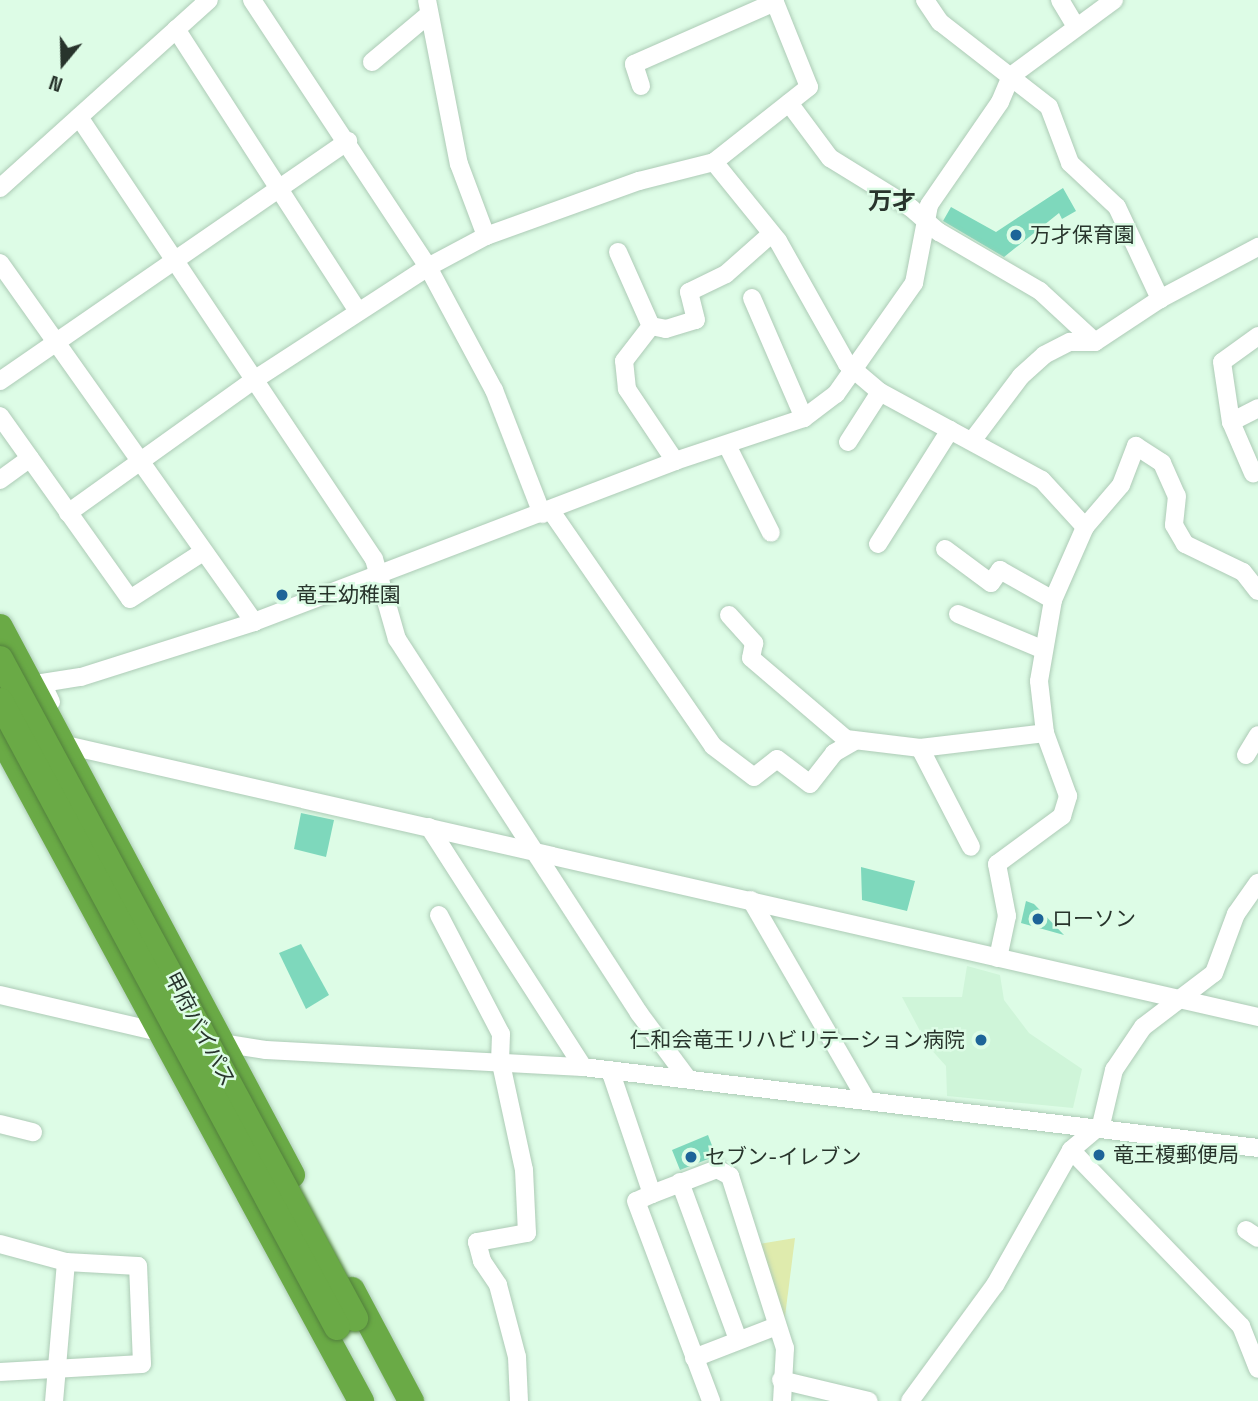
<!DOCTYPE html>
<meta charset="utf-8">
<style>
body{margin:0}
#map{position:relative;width:1258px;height:1401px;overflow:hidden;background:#ddfce6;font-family:"Space Grotesk","Noto Sans JP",sans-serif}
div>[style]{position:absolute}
.built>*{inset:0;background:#cff5d9}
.green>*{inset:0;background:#dfebad}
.building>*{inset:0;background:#7ed8bc}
.roads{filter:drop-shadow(0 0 2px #adcbb6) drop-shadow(0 0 2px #adcbb6)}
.minor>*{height:18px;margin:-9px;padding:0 9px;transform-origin:9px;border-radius:9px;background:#fff}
.highway>*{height:26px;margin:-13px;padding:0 13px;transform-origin:13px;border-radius:13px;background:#6aaa46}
.bridges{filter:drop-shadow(0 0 2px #53813d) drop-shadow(0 0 2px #53813d)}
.highway-bridge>*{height:26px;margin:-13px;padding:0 13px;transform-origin:13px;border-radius:13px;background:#6aaa46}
.dots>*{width:19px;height:19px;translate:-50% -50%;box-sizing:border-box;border:4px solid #ddfce6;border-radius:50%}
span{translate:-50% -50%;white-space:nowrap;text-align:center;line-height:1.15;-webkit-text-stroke:5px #ddfce6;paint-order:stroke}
.poi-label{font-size:21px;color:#28342c}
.left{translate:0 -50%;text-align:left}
.right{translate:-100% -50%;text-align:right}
.street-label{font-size:21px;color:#28342c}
.quarter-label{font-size:24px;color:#28342c;font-weight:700}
.north{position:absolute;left:28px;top:28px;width:70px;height:70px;-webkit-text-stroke:5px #ddfce6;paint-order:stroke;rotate:199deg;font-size:19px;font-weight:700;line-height:28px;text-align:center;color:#28342c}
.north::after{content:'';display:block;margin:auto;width:24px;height:32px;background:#28342c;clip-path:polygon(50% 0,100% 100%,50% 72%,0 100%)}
</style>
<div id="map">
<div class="built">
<i style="clip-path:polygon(967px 966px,1000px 975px,1004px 1000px,1029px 1033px,1082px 1069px,1073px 1108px,947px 1096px,946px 1066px,928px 1046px,902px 997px,962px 997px)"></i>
</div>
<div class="green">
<i style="clip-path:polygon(795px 1238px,783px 1332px,759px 1244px)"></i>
</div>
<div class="building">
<i style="clip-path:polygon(1063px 188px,1076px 211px,1062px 219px,1059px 213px,1004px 257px,943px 221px,951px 207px,996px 232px)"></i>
<i style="clip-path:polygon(301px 813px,334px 820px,326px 857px,294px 849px)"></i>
<i style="clip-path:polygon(861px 867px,915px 881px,907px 911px,862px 900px)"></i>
<i style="clip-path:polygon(1026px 901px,1034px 904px,1064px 935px,1021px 923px)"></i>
<i style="clip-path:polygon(301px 944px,329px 995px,306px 1009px,279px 953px)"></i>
<i style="clip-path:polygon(708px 1135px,716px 1156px,680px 1170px,672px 1150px)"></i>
</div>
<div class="roads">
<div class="minor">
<i style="left:252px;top:0;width:320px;rotate:56.6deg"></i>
<i style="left:428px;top:267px;width:140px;rotate:61.8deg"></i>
<i style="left:494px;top:390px;width:133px;rotate:68.8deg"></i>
<i style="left:427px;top:0;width:167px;rotate:79deg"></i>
<i style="left:459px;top:164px;width:77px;rotate:69.4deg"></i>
<i style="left:925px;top:0;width:27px;rotate:56deg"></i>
<i style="left:940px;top:22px;width:138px;rotate:37.9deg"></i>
<i style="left:1049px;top:107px;width:60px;rotate:69.4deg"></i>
<i style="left:1070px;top:163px;width:64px;rotate:43.1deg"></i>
<i style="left:1117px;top:207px;width:102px;rotate:64.9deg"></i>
<i style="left:1060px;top:0;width:31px;rotate:59deg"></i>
<i style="left:176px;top:29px;width:334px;rotate:57.2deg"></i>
<i style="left:372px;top:62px;width:73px;rotate:-40deg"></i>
<i style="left:641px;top:86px;width:23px;rotate:-108deg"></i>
<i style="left:634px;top:64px;width:154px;rotate:-23.7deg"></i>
<i style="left:789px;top:103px;width:69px;rotate:53.3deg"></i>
<i style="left:830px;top:158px;width:95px;rotate:31.7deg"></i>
<i style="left:911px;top:208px;width:37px;rotate:41deg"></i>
<i style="left:939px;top:232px;width:117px;rotate:30.3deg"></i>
<i style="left:1040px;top:291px;width:75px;rotate:42.8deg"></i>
<i style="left:79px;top:117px;width:531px;rotate:56.28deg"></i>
<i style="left:374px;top:559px;width:83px;rotate:74deg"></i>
<i style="left:397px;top:639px;width:445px;rotate:57.1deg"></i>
<i style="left:639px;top:1013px;width:82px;rotate:53.4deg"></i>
<i style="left:714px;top:162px;width:102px;rotate:51deg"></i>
<i style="left:778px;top:241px;width:141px;rotate:60.7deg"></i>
<i style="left:847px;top:364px;width:43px;rotate:40.3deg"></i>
<i style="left:880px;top:392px;width:184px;rotate:28.5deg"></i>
<i style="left:1042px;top:480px;width:64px;rotate:47.5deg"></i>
<i style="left:0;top:188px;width:281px;rotate:-42deg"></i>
<i style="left:618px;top:252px;width:81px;rotate:66deg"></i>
<i style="left:0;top:263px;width:440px;rotate:54.7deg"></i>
<i style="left:752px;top:298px;width:131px;rotate:66.6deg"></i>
<i style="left:1258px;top:336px;width:44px;rotate:144.2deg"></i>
<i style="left:1222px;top:362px;width:61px;rotate:81.5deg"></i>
<i style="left:1231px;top:422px;width:30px;rotate:-27deg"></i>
<i style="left:0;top:381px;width:423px;rotate:-34.6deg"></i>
<i style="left:0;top:416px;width:224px;rotate:54.6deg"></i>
<i style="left:130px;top:599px;width:87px;rotate:-32.8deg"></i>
<i style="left:1231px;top:422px;width:56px;rotate:66.7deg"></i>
<i style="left:972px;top:441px;width:81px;rotate:-53deg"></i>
<i style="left:1021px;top:376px;width:31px;rotate:-42deg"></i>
<i style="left:1044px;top:355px;width:29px;rotate:-27deg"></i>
<i style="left:1070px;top:342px;width:25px"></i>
<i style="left:1095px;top:342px;width:78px;rotate:-33.5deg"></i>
<i style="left:1160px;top:299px;width:111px;rotate:-28deg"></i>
<i style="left:848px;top:442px;width:59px;rotate:-57.4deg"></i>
<i style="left:727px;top:445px;width:98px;rotate:63.4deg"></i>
<i style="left:675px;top:461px;width:87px;rotate:-123.7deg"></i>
<i style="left:627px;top:389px;width:28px;rotate:-96deg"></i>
<i style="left:624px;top:361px;width:44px;rotate:-52.4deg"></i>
<i style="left:651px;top:326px;width:15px;rotate:11deg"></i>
<i style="left:666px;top:329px;width:31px;rotate:-17deg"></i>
<i style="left:696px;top:320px;width:29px;rotate:-104deg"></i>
<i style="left:689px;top:292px;width:41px;rotate:-25.9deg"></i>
<i style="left:726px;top:274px;width:60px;rotate:-41.6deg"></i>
<i style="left:0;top:480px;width:37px;rotate:-36deg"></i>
<i style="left:551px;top:511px;width:285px;rotate:55.4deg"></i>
<i style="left:713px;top:746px;width:51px;rotate:37.1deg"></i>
<i style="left:754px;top:777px;width:29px;rotate:-38deg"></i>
<i style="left:777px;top:759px;width:41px;rotate:37.1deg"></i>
<i style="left:810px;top:784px;width:39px;rotate:-52deg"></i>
<i style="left:834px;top:753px;width:24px;rotate:-30deg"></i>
<i style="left:68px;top:513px;width:229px;rotate:-35.6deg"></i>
<i style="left:254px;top:380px;width:207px;rotate:-33deg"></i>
<i style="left:428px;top:267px;width:66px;rotate:-28.1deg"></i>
<i style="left:486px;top:236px;width:163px;rotate:-19.8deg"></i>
<i style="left:639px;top:181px;width:77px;rotate:-14.2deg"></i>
<i style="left:714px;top:162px;width:121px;rotate:-38.3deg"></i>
<i style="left:809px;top:87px;width:94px;rotate:-111.9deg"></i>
<i style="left:878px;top:544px;width:135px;rotate:-57.7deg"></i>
<i style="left:945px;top:549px;width:57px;rotate:36.5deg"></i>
<i style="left:991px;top:583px;width:16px;rotate:-55deg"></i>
<i style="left:1000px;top:570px;width:61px;rotate:29.5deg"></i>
<i style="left:958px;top:614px;width:93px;rotate:22.7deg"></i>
<i style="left:729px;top:615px;width:38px;rotate:48deg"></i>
<i style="left:754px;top:643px;width:15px;rotate:101deg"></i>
<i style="left:751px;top:658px;width:125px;rotate:40.5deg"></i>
<i style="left:846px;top:739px;width:75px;rotate:6.9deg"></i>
<i style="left:920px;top:748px;width:126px;rotate:-6.8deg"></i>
<i style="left:51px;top:702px;width:21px;rotate:-115deg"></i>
<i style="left:42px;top:683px;width:39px;rotate:-9deg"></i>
<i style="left:81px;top:677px;width:182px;rotate:-17.6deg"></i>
<i style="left:254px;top:622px;width:451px;rotate:-20.9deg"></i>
<i style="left:675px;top:461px;width:136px;rotate:-18.4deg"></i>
<i style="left:804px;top:418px;width:40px;rotate:-37deg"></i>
<i style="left:836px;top:394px;width:136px;rotate:-54.9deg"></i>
<i style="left:914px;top:283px;width:79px;rotate:-79.1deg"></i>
<i style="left:929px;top:205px;width:125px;rotate:-55.4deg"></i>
<i style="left:1000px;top:102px;width:28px;rotate:-67deg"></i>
<i style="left:1011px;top:76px;width:128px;rotate:-36.4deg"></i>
<i style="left:57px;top:743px;width:1232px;rotate:12.85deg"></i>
<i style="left:920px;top:748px;width:111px;rotate:62.7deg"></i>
<i style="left:1246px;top:755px;width:23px;rotate:-59deg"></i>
<i style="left:429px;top:827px;width:285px;rotate:57.3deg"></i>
<i style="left:751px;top:900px;width:230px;rotate:60deg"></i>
<i style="left:439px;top:915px;width:134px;rotate:62.5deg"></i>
<i style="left:501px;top:1034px;width:25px;rotate:92deg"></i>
<i style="left:500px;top:1059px;width:114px;rotate:77.8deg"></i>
<i style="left:524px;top:1170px;width:63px;rotate:87.3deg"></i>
<i style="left:527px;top:1233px;width:51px;rotate:169.8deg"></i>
<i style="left:477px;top:1242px;width:20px;rotate:75deg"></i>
<i style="left:482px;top:1261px;width:29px;rotate:56deg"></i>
<i style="left:498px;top:1285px;width:74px;rotate:75.2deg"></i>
<i style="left:517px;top:1357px;width:44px;rotate:87.4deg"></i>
<i style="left:998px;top:958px;width:43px;rotate:-77.9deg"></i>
<i style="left:1007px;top:916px;width:53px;rotate:-100.9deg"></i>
<i style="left:997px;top:864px;width:81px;rotate:-36.4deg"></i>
<i style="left:1062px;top:816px;width:21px;rotate:-73deg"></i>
<i style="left:1068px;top:796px;width:67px;rotate:-110.1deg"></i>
<i style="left:1045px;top:733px;width:52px;rotate:-96.6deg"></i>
<i style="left:1039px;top:681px;width:82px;rotate:-80.2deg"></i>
<i style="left:1053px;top:600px;width:80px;rotate:-66.3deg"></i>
<i style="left:1085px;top:527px;width:55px;rotate:-49.4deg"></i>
<i style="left:1121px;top:485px;width:42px;rotate:-69deg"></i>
<i style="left:1136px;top:446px;width:31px;rotate:33deg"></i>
<i style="left:1162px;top:463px;width:36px;rotate:66deg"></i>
<i style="left:1177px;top:496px;width:29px;rotate:96deg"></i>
<i style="left:1174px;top:525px;width:22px;rotate:60deg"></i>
<i style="left:1185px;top:544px;width:64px;rotate:25.8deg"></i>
<i style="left:1243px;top:572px;width:24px;rotate:52deg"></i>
<i style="left:0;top:995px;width:171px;rotate:13.1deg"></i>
<i style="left:215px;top:1042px;width:52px;rotate:8.9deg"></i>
<i style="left:266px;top:1050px;width:317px;rotate:3.1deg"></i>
<i style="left:583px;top:1067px;width:680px;rotate:6.84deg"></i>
<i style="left:610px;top:1070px;width:131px;rotate:71.3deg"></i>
<i style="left:652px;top:1194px;width:70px;rotate:-21deg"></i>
<i style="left:717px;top:1169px;width:15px;rotate:28deg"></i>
<i style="left:730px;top:1176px;width:181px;rotate:72.3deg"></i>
<i style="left:785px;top:1348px;width:53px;rotate:93.2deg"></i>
<i style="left:0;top:1124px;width:34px;rotate:14deg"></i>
<i style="left:1071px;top:1150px;width:245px;rotate:46deg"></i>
<i style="left:1241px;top:1326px;width:46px;rotate:68.4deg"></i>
<i style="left:680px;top:1182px;width:168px;rotate:69.8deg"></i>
<i style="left:652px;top:1194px;width:17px;rotate:156deg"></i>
<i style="left:636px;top:1201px;width:214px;rotate:69.4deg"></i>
<i style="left:1246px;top:1230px;width:14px;rotate:34deg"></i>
<i style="left:0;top:1244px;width:68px;rotate:15.3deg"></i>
<i style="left:66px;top:1262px;width:140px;rotate:94.9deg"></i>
<i style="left:694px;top:1358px;width:89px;rotate:-21.1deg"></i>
<i style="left:0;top:1372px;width:142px;rotate:-3.2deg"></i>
<i style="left:142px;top:1364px;width:98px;rotate:-92.3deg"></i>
<i style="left:138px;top:1266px;width:72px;rotate:-176.8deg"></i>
<i style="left:781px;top:1380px;width:90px;rotate:13.4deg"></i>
<i style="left:910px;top:1401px;width:144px;rotate:-53.8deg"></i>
<i style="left:995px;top:1285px;width:155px;rotate:-60.6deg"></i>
<i style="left:1071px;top:1150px;width:39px;rotate:-40deg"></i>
<i style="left:1101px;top:1125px;width:57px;rotate:-76.7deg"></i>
<i style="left:1114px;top:1070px;width:52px;rotate:-56deg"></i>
<i style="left:1143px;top:1027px;width:89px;rotate:-37.3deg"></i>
<i style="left:1214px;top:973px;width:63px;rotate:-69.6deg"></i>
<i style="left:1236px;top:914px;width:38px;rotate:-55deg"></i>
</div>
<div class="highway">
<i style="left:0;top:627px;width:621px;rotate:61.95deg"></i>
<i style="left:0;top:735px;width:758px;rotate:61.54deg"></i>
<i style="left:352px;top:1290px;width:126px;rotate:62deg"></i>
</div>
</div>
<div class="bridges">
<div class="highway-bridge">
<i style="left:0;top:659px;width:749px;rotate:61.69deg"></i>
<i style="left:0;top:701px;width:711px;rotate:61.7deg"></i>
</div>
</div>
<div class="dots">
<i style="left:1016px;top:235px;background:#1d6498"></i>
<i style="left:282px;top:595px;background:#1d6498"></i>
<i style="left:1038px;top:919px;background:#1d6498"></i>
<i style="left:981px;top:1040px;background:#1d6498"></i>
<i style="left:1099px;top:1155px;background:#1d6498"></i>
<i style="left:691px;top:1157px;background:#1d6498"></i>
</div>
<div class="poi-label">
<span class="left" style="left:1030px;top:235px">万才保育園</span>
<span class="left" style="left:296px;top:595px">竜王幼稚園</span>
<span class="left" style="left:1052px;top:919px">ローソン</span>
<span class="right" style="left:965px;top:1040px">仁和会竜王リハビリテーション病院</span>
<span class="left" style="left:1113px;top:1155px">竜王榎郵便局</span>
<span class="left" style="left:705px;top:1157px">セブン-イレブン</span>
</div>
<div class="street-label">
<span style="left:200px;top:1029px;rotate:62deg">甲府バイパス</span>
</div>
<div class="quarter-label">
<span style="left:892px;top:201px">万才</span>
</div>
<div class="north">N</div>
</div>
